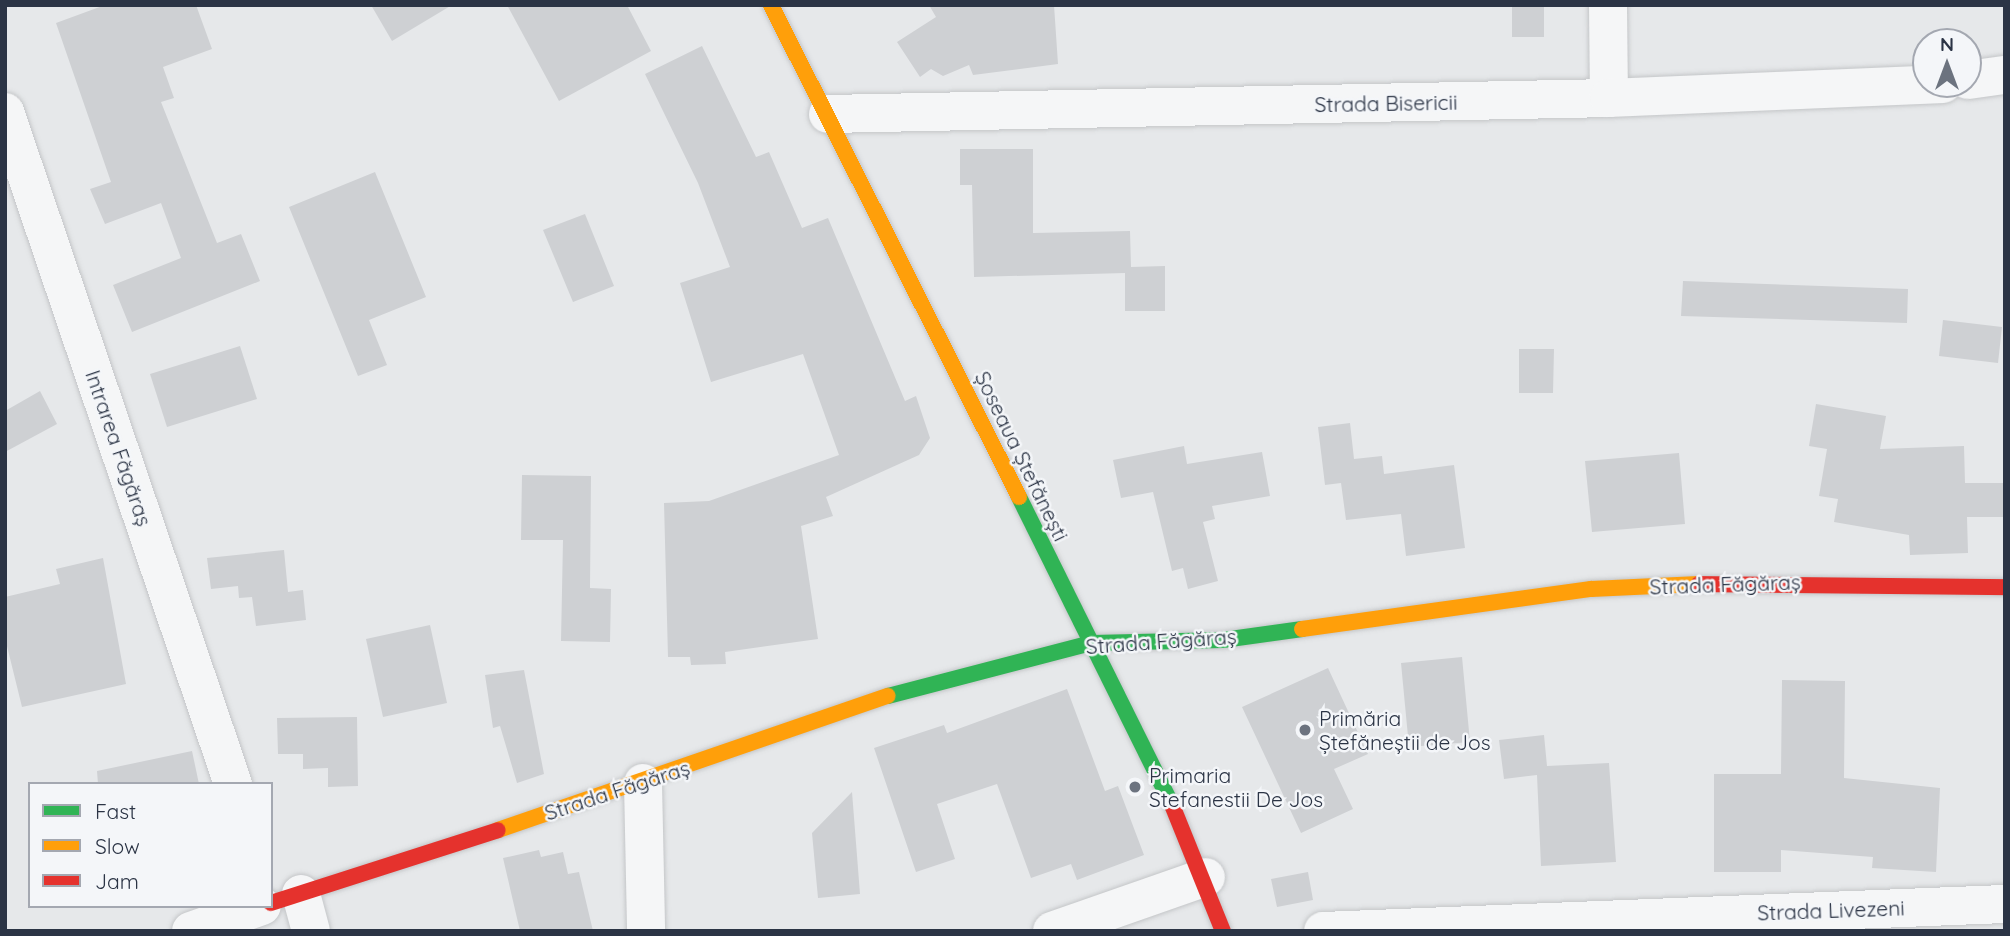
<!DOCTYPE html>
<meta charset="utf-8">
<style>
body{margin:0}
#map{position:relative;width:2010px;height:936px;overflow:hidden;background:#e6e8ea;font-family:Quicksand,sans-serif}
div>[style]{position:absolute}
.building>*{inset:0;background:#ced0d3}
.roads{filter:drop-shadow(0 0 2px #c4c6c8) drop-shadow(0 0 2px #c4c6c8)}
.street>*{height:38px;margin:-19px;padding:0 19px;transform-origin:19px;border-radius:19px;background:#f5f6f7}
.fast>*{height:16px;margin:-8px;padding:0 8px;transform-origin:8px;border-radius:8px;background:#30b455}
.slow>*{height:16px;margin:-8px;padding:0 8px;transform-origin:8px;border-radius:8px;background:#ff9f0a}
.jam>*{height:16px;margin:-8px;padding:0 8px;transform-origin:8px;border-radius:8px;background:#e5322d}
.dots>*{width:19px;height:19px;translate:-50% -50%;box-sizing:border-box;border:4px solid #f4f6f9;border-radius:50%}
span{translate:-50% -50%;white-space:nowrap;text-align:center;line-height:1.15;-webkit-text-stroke:5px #f4f6f9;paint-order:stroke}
.street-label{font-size:21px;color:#2b3445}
.poi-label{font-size:21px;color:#2b3445}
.left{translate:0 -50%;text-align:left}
.frame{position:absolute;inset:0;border:7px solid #2b3445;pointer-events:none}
.legend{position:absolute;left:28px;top:782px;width:245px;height:126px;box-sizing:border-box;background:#f4f6f9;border:2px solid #a4a8b1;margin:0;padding:9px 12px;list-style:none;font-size:21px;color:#2b3445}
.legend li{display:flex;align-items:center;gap:14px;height:35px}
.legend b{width:35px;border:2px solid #a4a8b1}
.north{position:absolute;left:1912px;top:28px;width:70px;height:70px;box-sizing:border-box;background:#f4f6f9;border:2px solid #a4a8b1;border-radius:50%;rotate:0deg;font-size:19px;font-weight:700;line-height:28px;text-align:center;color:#2b3445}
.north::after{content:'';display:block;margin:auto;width:24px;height:32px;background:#6c737f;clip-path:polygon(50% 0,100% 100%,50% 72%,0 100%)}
</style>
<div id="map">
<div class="building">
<i style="clip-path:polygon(105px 5px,196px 5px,212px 49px,163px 67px,174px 98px,161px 102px,217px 243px,241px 234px,260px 281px,132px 332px,113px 285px,181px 258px,161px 203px,105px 224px,90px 189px,111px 182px,56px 23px)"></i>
<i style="clip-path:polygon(371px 5px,452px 5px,392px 41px)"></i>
<i style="clip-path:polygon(507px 5px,627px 5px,651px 51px,559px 101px)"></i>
<i style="clip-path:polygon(929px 5px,1054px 5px,1058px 64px,973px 75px,969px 65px,943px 76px,931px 69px,920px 77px,897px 42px,936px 17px)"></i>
<i style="clip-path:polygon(1512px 5px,1544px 5px,1544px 37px,1512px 37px)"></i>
<i style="clip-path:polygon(702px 46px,756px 157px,769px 152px,802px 228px,828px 218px,905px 401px,916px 396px,930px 438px,919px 455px,826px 497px,833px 516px,801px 526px,818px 639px,725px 652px,726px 664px,691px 665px,690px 657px,668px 657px,664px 503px,709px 501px,839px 455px,803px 354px,711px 382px,680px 283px,730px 267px,698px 183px,645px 74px)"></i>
<i style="clip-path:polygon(960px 149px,1033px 149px,1033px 233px,1130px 231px,1131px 267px,1165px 266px,1165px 311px,1125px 311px,1125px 273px,974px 277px,972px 185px,960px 185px)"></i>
<i style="clip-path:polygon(375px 172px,426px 297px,369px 320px,387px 365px,358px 376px,289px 207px)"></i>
<i style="clip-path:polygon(585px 214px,614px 286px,573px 302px,543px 230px)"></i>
<i style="clip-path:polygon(1683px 281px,1908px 289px,1907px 323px,1681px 316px)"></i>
<i style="clip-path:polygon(1943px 320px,2002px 327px,1998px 363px,1939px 356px)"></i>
<i style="clip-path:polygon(240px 346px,257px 399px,167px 427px,150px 374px)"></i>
<i style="clip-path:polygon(1519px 349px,1554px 349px,1553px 393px,1519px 393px)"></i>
<i style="clip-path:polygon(40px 391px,57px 424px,5px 452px,5px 411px)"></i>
<i style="clip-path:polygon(1816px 404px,1886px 416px,1880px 449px,1964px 446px,1965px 483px,2005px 483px,2005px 517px,1967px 517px,1968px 553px,1910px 555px,1909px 535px,1834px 522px,1838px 499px,1819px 496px,1827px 449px,1809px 446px)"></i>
<i style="clip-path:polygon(1350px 423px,1354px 459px,1382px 456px,1384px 474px,1454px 465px,1465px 548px,1406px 556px,1401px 514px,1346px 520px,1341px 483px,1325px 485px,1318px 427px)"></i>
<i style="clip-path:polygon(1184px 446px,1187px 464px,1262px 452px,1270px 496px,1212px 506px,1215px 519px,1203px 522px,1218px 581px,1188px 589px,1183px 568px,1172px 571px,1153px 492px,1121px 498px,1113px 460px)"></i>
<i style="clip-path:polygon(1679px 453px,1685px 524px,1592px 532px,1585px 461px)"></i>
<i style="clip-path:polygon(522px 475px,591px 476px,590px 588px,611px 589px,610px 642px,561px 641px,563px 540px,521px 540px)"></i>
<i style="clip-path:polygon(284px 550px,288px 592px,303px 590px,306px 620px,256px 626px,252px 597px,239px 598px,238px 586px,211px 589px,207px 558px)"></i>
<i style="clip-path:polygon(103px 558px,126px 684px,22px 707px,5px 638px,5px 597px,60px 584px,56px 569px)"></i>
<i style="clip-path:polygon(430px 625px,447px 703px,383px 717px,366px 639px)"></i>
<i style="clip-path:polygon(1462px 657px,1470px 742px,1409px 747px,1401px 663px)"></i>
<i style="clip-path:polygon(1328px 668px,1368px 754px,1334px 769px,1353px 809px,1301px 833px,1242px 707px)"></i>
<i style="clip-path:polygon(524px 670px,544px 774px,517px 783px,500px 726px,493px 728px,485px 675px)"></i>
<i style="clip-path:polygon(1782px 680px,1845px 681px,1844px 778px,1940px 788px,1936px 872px,1872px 868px,1873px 857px,1781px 850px,1781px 872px,1714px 872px,1714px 774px,1781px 774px)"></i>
<i style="clip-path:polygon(1067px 689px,1105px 791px,1118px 786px,1144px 855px,1077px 880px,1071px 864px,1031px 878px,997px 784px,937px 804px,955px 859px,916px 872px,874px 748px,944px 725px,947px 733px)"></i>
<i style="clip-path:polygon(357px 717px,358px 786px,328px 787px,328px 768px,303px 769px,303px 754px,278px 754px,277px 718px)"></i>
<i style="clip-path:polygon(1544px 735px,1547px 766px,1609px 763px,1616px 862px,1541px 866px,1537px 775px,1504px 779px,1499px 740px)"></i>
<i style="clip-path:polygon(192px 751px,199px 784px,98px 784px,97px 771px)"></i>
<i style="clip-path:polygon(852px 792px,860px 894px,818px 898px,812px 833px)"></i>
<i style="clip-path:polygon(539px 850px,541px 857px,563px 852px,568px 874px,579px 872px,593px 931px,520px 931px,503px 858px)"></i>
<i style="clip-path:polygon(1308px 872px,1313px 900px,1277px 907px,1271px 879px)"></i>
</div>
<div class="roads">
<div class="street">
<i style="left:1608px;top:5px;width:93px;rotate:89.4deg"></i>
<i style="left:1968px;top:80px;width:37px;rotate:-8deg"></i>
<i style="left:5px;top:112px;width:710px;rotate:71.26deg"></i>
<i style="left:828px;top:114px;width:781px;rotate:-1.17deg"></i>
<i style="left:1609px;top:98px;width:334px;rotate:-2.4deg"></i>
<i style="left:643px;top:783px;width:148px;rotate:88.8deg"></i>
<i style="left:301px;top:894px;width:38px;rotate:75deg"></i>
<i style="left:191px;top:931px;width:75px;rotate:-19.4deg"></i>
<i style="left:1052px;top:931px;width:163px;rotate:-19.3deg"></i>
<i style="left:1323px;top:931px;width:683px;rotate:-2.27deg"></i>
</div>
<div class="fast">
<i style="left:1019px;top:497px;width:344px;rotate:63.6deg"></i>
<i style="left:888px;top:696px;width:211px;rotate:-14.6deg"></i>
<i style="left:1092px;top:643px;width:131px;rotate:-1.3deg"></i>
<i style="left:1223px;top:640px;width:80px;rotate:-7.9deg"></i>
</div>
<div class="slow">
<i style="left:771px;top:5px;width:551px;rotate:63.25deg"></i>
<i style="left:1302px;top:629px;width:292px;rotate:-7.9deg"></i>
<i style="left:1591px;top:589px;width:108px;rotate:-2.7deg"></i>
<i style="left:498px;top:830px;width:412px;rotate:-19deg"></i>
</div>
<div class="jam">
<i style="left:1699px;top:584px;width:306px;rotate:0.6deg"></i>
<i style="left:1172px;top:805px;width:136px;rotate:68deg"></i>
<i style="left:271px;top:903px;width:238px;rotate:-17.8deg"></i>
</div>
</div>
<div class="dots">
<i style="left:1305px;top:730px;background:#6c737f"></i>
<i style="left:1135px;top:787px;background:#6c737f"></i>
</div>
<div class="street-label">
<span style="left:1386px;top:103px;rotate:-1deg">Strada Bisericii</span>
<span style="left:119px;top:448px;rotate:71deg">Intrarea Făgăraș</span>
<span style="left:1022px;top:456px;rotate:64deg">Șoseaua Ștefănești</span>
<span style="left:1725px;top:584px;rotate:-2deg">Strada Făgăraș</span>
<span style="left:1161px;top:641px;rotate:-4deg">Strada Făgăraș</span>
<span style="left:617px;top:790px;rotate:-18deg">Strada Făgăraș</span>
<span style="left:1831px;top:910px;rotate:-2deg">Strada Livezeni</span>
</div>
<div class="poi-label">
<span class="left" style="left:1319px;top:730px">Primăria<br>Ștefăneștii de Jos</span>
<span class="left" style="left:1149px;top:787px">Primaria<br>Stefanestii De Jos</span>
</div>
<div class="frame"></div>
<ul class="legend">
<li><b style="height:9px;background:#30b455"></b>Fast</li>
<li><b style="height:9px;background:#ff9f0a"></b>Slow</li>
<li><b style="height:9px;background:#e5322d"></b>Jam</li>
</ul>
<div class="north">N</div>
</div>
